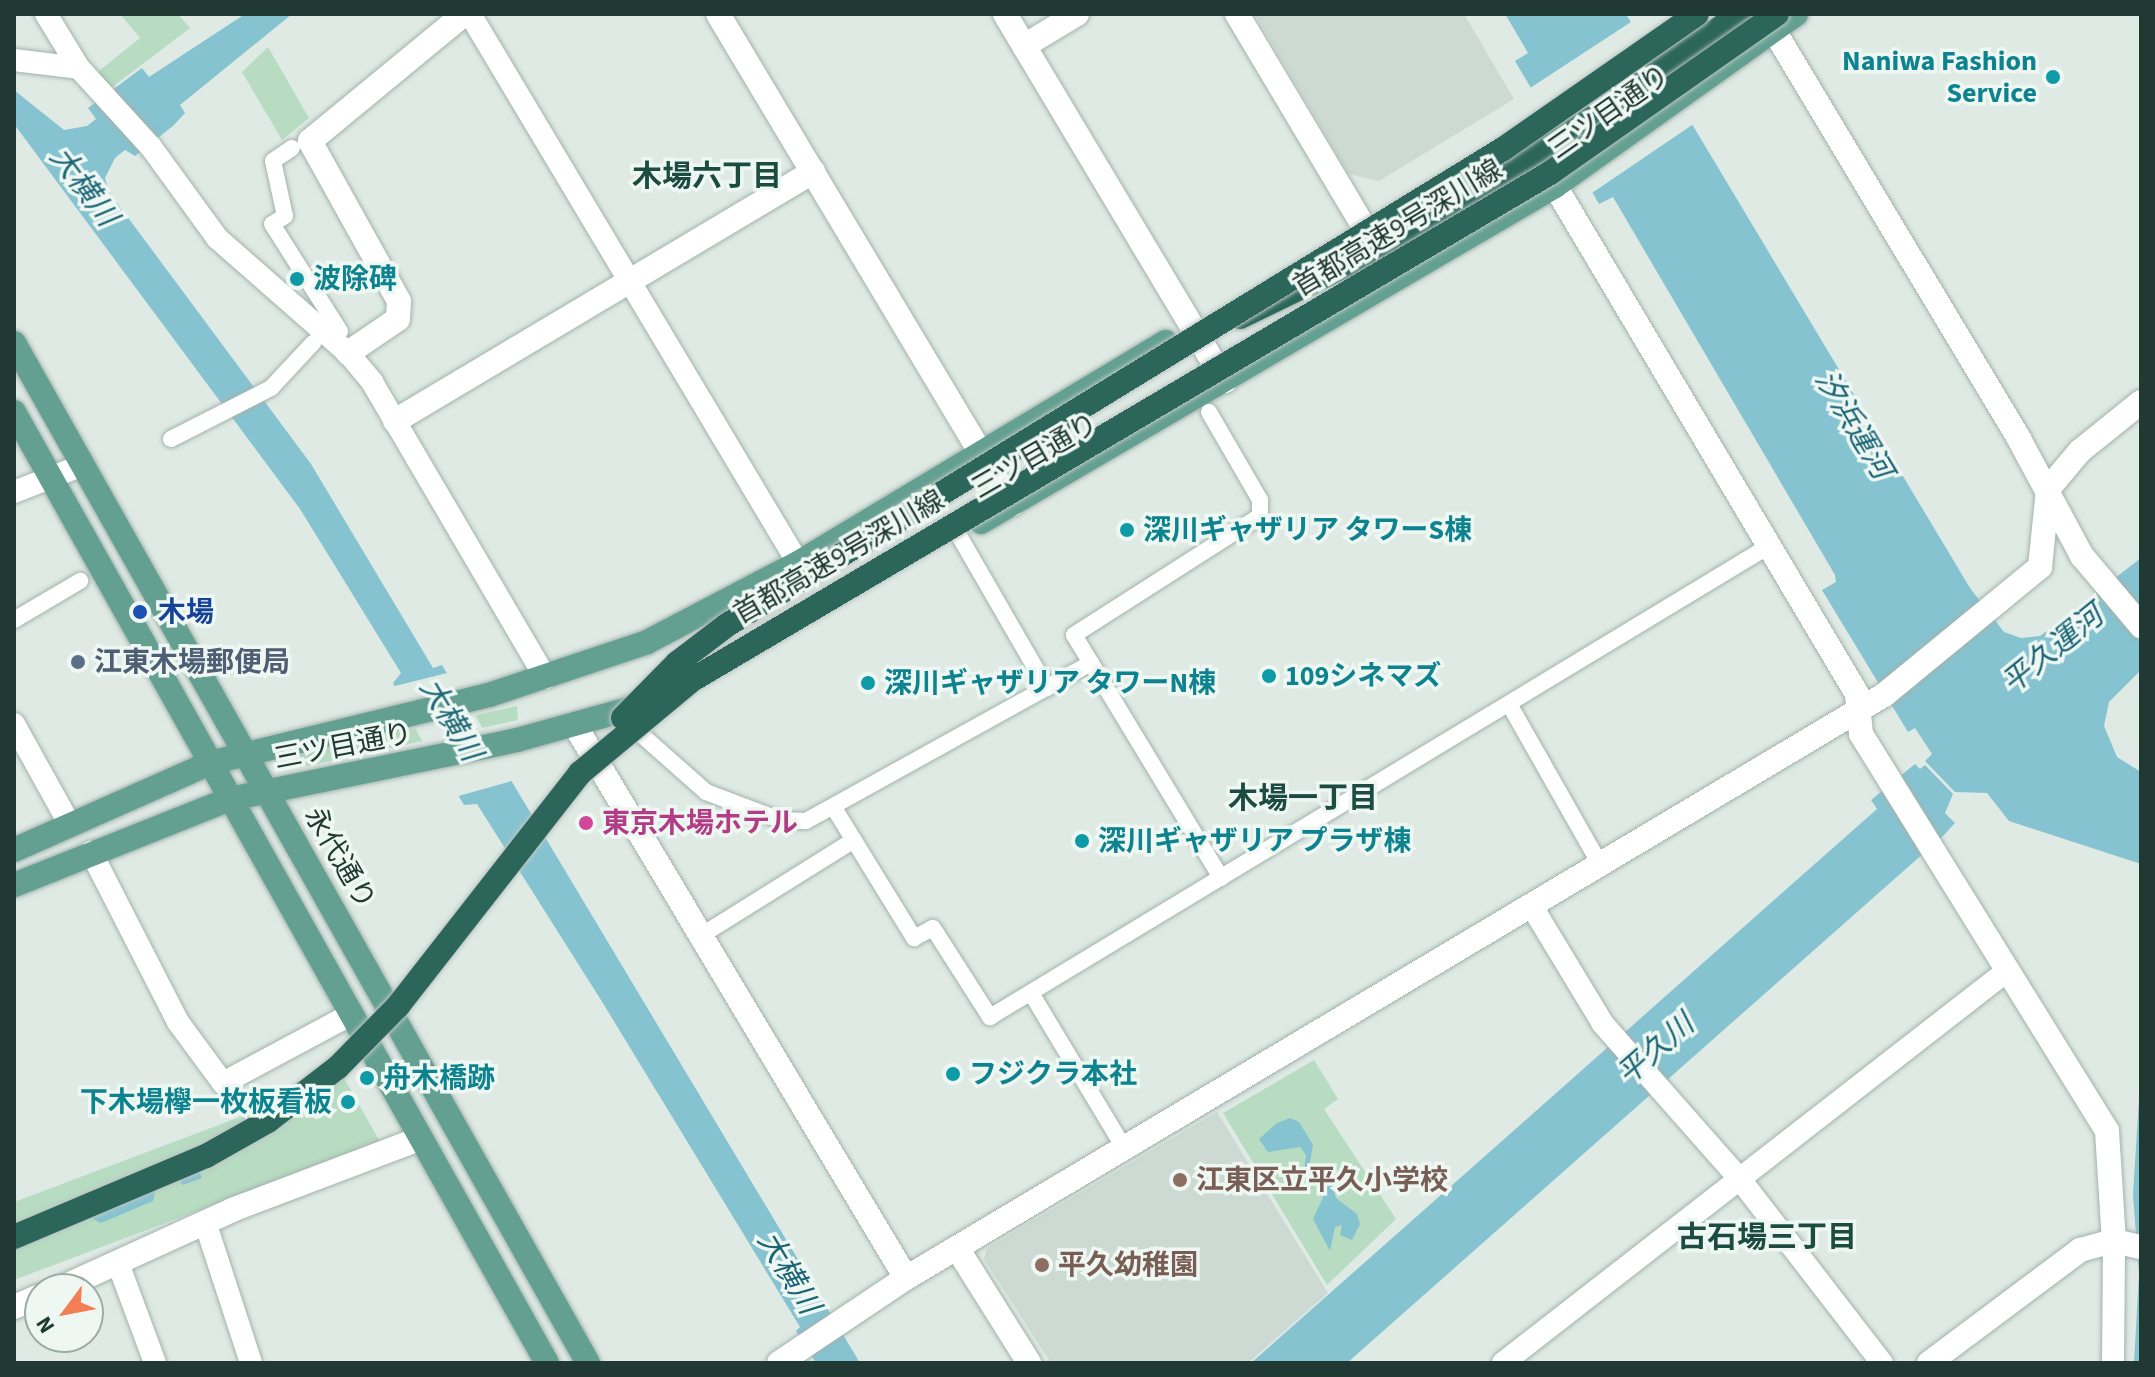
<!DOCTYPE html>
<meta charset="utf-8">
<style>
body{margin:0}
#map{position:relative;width:2155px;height:1377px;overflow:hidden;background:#dfeae5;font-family:"Source Sans 3","Noto Sans JP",sans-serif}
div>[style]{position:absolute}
.built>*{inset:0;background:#cddad4}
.green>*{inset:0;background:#b7dcc2}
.water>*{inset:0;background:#86c3d0}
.pier>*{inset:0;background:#dfeae5}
.roads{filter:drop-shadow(0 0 2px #a2b2ac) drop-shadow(0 0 2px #a2b2ac)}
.pedestrian>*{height:16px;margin:-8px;padding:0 8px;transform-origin:8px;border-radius:8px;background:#fff}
.minor>*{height:22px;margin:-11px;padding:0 11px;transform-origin:11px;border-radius:11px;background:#fff}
.tertiary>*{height:24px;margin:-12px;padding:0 12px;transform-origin:12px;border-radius:12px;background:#fff}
.primary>*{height:24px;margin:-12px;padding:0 12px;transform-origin:12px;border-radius:12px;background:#63a091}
.motorway>*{height:24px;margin:-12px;padding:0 12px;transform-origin:12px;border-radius:12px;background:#2c665b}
.bridges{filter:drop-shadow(0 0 2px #bcc4c2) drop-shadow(0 0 2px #bcc4c2)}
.motorway-bridge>*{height:24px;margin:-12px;padding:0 12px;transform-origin:12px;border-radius:12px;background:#2c665b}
.dots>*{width:22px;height:22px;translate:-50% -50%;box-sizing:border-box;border:4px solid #eff7f3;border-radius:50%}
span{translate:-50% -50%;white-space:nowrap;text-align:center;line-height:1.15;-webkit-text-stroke:7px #eff7f3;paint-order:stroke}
.culture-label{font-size:28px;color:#0d838f;font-weight:700}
.right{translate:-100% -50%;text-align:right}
.left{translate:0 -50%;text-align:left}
.street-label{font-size:28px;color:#203a33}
.transit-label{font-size:28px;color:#164399;font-weight:700}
.service-label{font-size:28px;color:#4e5e75;font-weight:700}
.hotel-label{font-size:28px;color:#b23c85;font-weight:700}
.education-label{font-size:28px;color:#785e54;font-weight:700}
.neighbourhood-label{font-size:30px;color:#1c4c41;font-weight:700}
.water-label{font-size:30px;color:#1a6575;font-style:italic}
.frame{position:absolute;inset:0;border:16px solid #203a33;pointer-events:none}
.north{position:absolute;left:24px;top:1273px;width:80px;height:80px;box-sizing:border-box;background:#eff7f3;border:2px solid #9caba6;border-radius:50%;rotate:238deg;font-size:22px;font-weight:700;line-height:32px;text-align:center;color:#203a33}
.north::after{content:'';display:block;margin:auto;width:28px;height:36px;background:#f27e55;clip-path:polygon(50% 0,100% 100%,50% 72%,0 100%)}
</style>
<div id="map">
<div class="built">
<i style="clip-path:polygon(1255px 14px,1464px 14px,1514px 99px,1379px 181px,1349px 174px)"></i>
<i style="clip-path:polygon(1217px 1112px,1328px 1293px,1248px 1363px,1051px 1363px,984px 1259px,987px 1248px)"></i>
</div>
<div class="green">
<i style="clip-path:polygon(120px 14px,178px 14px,190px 28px,102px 95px,89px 79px,140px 38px)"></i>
<i style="clip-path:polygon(268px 47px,309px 118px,282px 140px,242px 72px)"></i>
<i style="clip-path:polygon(517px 706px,518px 720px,299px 768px,295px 756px)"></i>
<i style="clip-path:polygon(1314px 1060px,1338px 1099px,1324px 1109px,1396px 1219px,1327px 1285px,1223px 1113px)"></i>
<i style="clip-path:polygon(344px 1078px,380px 1142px,14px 1280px,14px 1202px)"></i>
</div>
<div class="water">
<i style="clip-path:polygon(245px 14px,292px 14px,180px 105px,185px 113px,173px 126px,135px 156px,125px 150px,115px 158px,105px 178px,109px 192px,311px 464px,433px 668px,442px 665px,860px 1363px,816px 1363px,796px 1331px,800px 1327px,601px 1000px,477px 804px,464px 805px,393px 683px,401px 673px,300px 509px,14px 124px,14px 90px,64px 130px,87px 126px,96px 119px,88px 108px,142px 68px,149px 77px)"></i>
<i style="clip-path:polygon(1505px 14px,1626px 14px,1970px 588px,2004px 632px,2021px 638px,2040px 636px,2141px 558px,2141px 670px,2109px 702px,2104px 726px,2117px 757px,2141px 772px,2141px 864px,2009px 821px,1987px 793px,1955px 792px,1925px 761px,1932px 754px,1915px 728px,1908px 732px,1822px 590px,1836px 582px,1835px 575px,1613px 197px,1599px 204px,1515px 61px,1528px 53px)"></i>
<i style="clip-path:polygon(1915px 764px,1920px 769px,1925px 765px,1953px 794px,1945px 813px,1955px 823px,1943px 836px,1347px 1363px,1251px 1363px,1877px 809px,1871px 800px)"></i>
<i style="clip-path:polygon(2141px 1066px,2141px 1363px,2134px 1363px,2139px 1274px,2133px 1195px)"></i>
<i style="clip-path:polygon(1290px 1118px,1299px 1122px,1313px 1145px,1308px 1173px,1330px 1177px,1336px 1198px,1357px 1214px,1360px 1224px,1352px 1240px,1340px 1235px,1342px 1225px,1335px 1227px,1330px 1251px,1313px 1219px,1327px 1189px,1319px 1181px,1303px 1178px,1306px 1155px,1300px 1147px,1268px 1152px,1259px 1139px,1277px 1123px)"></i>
<i style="clip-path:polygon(192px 1154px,202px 1178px,183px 1185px,178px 1179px,156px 1189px,153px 1201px,101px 1223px,91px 1218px,14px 1251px,14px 1230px)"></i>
</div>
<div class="pier">
<i style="clip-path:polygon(1634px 20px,1695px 123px,1589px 195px,1527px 90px)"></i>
<i style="clip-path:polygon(451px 672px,512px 781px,455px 797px,391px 687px)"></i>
</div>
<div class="roads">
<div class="pedestrian">
<i style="left:292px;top:148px;width:23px;rotate:146deg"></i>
<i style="left:273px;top:161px;width:56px;rotate:77.7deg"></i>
<i style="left:285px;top:216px;width:15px;rotate:148deg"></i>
<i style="left:272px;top:224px;width:127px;rotate:57.6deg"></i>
<i style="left:1209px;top:412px;width:102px;rotate:59.9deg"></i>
<i style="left:1260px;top:500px;width:16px;rotate:90deg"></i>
<i style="left:1260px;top:516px;width:221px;rotate:147.4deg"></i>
<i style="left:1074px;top:635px;width:284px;rotate:58.8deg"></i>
<i style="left:171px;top:439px;width:112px;rotate:-27deg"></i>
<i style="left:271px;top:388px;width:62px;rotate:-47deg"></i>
<i style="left:958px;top:534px;width:178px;rotate:60deg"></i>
<i style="left:14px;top:620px;width:77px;rotate:-30.6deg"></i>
<i style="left:1509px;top:704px;width:184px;rotate:60.4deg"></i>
<i style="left:627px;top:722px;width:106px;rotate:41.5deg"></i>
<i style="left:706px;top:792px;width:79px;rotate:20.7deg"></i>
<i style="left:780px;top:820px;width:26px;rotate:2deg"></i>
<i style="left:806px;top:821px;width:326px;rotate:-29deg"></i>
<i style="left:834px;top:808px;width:153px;rotate:58.4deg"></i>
<i style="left:914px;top:938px;width:21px;rotate:-28deg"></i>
<i style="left:933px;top:928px;width:106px;rotate:57.4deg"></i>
<i style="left:990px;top:1017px;width:910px;rotate:-31.16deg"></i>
<i style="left:702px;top:935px;width:179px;rotate:-32deg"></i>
<i style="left:1031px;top:993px;width:181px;rotate:59deg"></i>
</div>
<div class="minor">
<i style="left:46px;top:14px;width:63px;rotate:58.6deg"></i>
<i style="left:79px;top:68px;width:107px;rotate:47.7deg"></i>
<i style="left:151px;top:147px;width:112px;rotate:54deg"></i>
<i style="left:217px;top:238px;width:174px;rotate:41.3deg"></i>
<i style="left:348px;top:353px;width:38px;rotate:50deg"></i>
<i style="left:372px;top:382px;width:343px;rotate:59.6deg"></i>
<i style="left:470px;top:14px;width:640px;rotate:59.14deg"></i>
<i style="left:14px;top:60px;width:65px;rotate:7deg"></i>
<i style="left:14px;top:492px;width:74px;rotate:-21.4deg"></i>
<i style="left:14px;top:724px;width:115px;rotate:61deg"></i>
<i style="left:91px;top:852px;width:191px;rotate:62.9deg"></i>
<i style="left:178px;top:1022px;width:76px;rotate:53.6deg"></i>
<i style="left:223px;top:1083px;width:144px;rotate:-28.2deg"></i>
<i style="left:1531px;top:905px;width:139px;rotate:58.8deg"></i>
<i style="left:1603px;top:1024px;width:205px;rotate:48.6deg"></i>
<i style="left:1739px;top:1178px;width:234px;rotate:52.3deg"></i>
<i style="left:205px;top:1222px;width:148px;rotate:71.9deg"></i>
<i style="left:119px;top:1266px;width:103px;rotate:69.6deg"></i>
<i style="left:1503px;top:1363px;width:640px;rotate:-37.89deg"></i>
<i style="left:2113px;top:1363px;width:122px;rotate:-89.5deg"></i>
</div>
<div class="tertiary">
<i style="left:718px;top:14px;width:572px;rotate:59.09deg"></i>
<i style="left:1005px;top:14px;width:428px;rotate:59.1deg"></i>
<i style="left:1237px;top:14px;width:244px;rotate:59.2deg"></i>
<i style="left:1764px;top:14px;width:496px;rotate:59deg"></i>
<i style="left:2019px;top:439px;width:133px;rotate:61.7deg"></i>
<i style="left:2082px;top:556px;width:92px;rotate:49.9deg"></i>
<i style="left:1024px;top:46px;width:62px;rotate:-31.1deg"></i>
<i style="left:1555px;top:186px;width:591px;rotate:59.27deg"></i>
<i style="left:1857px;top:694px;width:40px;rotate:84.3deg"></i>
<i style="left:1861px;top:734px;width:467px;rotate:58.2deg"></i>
<i style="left:2107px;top:1131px;width:110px;rotate:86.4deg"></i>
<i style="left:348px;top:353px;width:60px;rotate:-34.2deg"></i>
<i style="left:398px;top:319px;width:18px;rotate:-87deg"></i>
<i style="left:399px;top:301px;width:183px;rotate:-119.1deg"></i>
<i style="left:310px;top:141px;width:200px;rotate:-39.5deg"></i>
<i style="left:395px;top:421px;width:487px;rotate:-30.8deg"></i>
<i style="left:576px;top:727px;width:642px;rotate:59.08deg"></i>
<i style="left:957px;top:1248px;width:136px;rotate:57.9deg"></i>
<i style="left:59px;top:1289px;width:190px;rotate:-24.5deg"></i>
<i style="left:232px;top:1210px;width:200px;rotate:-20.8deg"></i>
<i style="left:14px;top:1307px;width:28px;rotate:-23deg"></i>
<i style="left:779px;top:1363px;width:153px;rotate:-33.8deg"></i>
<i style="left:906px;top:1278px;width:1139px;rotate:-30.8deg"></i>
<i style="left:1884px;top:695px;width:202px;rotate:-39.4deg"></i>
<i style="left:2040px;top:567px;width:78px;rotate:-84.1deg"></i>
<i style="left:2048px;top:489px;width:50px;rotate:-49.9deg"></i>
<i style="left:2080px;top:451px;width:78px;rotate:-38.8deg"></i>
<i style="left:1929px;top:1363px;width:189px;rotate:-36.8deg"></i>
<i style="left:2080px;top:1250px;width:35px;rotate:-15deg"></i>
<i style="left:2114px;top:1241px;width:28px;rotate:13deg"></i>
</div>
<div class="primary">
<i style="left:14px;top:343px;width:1170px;rotate:60.63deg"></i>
<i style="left:14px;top:412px;width:1090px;rotate:60.73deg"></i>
<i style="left:981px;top:522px;width:665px;rotate:-30.34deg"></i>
<i style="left:1555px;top:186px;width:296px;rotate:-35.5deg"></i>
<i style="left:14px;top:850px;width:214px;rotate:-23.9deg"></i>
<i style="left:210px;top:763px;width:287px;rotate:-13.7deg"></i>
<i style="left:489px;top:695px;width:167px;rotate:-18.5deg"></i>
<i style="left:647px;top:642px;width:170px;rotate:-27.6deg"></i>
<i style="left:798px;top:563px;width:429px;rotate:-31deg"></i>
<i style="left:14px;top:885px;width:232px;rotate:-21.7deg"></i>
<i style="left:230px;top:799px;width:293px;rotate:-11.6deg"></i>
<i style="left:517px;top:740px;width:128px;rotate:-15.5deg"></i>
</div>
<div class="motorway">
<i style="left:1240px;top:317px;width:163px;rotate:-25.8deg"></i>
<i style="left:1387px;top:246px;width:215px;rotate:-31.7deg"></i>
<i style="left:1570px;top:133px;width:208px;rotate:-35deg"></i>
</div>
</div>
<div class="bridges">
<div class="motorway-bridge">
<i style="left:623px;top:718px;width:77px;rotate:-45.5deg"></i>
<i style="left:677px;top:663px;width:63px;rotate:-37.2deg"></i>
<i style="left:727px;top:625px;width:910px;rotate:-31.53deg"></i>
<i style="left:1503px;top:149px;width:236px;rotate:-34.8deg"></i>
<i style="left:14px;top:1237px;width:208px;rotate:-22.9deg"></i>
<i style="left:206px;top:1156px;width:71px;rotate:-29.4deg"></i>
<i style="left:268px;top:1121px;width:88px;rotate:-37.6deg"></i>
<i style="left:338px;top:1067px;width:86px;rotate:-45.5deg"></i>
<i style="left:398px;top:1006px;width:296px;rotate:-52deg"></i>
<i style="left:580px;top:773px;width:146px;rotate:-39.7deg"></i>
<i style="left:692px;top:680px;width:997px;rotate:-30.58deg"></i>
<i style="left:1550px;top:173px;width:277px;rotate:-35deg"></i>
</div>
</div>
<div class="dots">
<i style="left:2053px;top:77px;background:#0f9aa8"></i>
<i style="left:297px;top:279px;background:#0f9aa8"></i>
<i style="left:1127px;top:530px;background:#0f9aa8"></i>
<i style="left:140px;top:612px;background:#1a4fb4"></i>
<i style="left:78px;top:662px;background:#5c6f8a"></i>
<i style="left:1269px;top:676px;background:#0f9aa8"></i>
<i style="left:868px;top:683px;background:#0f9aa8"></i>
<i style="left:586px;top:823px;background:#d1479c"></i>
<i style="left:1082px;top:841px;background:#0f9aa8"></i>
<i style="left:953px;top:1074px;background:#0f9aa8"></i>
<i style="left:367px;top:1078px;background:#0f9aa8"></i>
<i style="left:348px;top:1102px;background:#0f9aa8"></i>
<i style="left:1180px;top:1180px;background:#8d6e63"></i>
<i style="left:1042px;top:1265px;background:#8d6e63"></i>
</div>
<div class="culture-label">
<span class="right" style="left:2037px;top:77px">Naniwa Fashion<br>Service</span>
<span class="left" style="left:313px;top:279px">波除碑</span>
<span class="left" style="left:1143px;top:530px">深川ギャザリア タワーS棟</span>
<span class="left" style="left:1285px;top:676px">109シネマズ</span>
<span class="left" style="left:884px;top:683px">深川ギャザリア タワーN棟</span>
<span class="left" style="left:1098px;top:841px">深川ギャザリア プラザ棟</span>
<span class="left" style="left:969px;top:1074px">フジクラ本社</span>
<span class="left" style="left:383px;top:1078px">舟木橋跡</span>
<span class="right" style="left:332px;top:1102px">下木場欅一枚板看板</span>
</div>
<div class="street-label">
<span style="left:1609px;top:112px;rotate:-35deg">三ツ目通り</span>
<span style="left:1398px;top:228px;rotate:-31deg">首都高速9号深川線</span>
<span style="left:1035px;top:456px;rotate:-30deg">三ツ目通り</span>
<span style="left:839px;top:557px;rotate:-30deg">首都高速9号深川線</span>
<span style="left:343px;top:746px;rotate:-11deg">三ツ目通り</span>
<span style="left:340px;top:858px;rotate:60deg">永代通り</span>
</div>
<div class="transit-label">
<span class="left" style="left:158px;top:612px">木場</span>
</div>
<div class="service-label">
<span class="left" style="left:94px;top:662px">江東木場郵便局</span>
</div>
<div class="hotel-label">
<span class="left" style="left:602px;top:823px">東京木場ホテル</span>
</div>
<div class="education-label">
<span class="left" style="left:1196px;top:1180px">江東区立平久小学校</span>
<span class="left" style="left:1058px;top:1265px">平久幼稚園</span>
</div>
<div class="neighbourhood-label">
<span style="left:707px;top:177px">木場六丁目</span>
<span style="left:1303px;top:799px">木場一丁目</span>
<span style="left:1767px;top:1238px">古石場三丁目</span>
</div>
<div class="water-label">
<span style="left:83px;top:187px;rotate:53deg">大横川</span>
<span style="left:1853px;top:425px;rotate:59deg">汐浜運河</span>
<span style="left:2053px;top:650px;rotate:-39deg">平久運河</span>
<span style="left:450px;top:720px;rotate:59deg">大横川</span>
<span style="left:1656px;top:1050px;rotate:-41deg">平久川</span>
<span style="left:788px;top:1273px;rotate:59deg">大横川</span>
</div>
<div class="frame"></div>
<div class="north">N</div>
</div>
